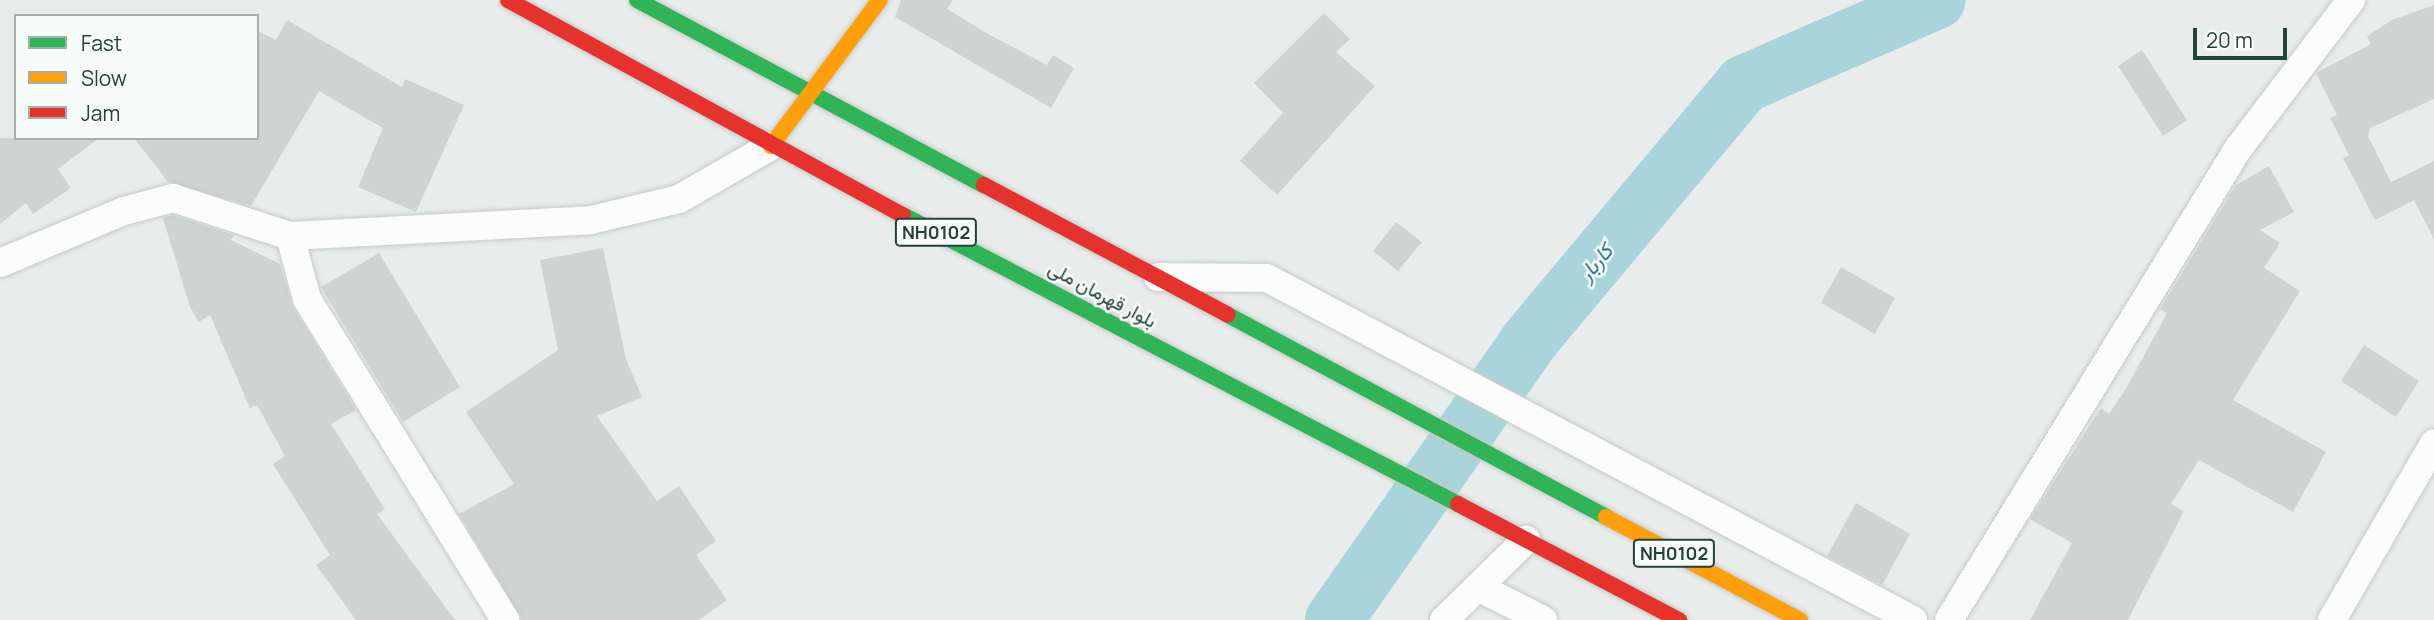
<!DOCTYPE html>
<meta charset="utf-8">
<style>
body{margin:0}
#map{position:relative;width:2434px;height:620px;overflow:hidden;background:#e8edeb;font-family:Manrope,Vazirmatn,sans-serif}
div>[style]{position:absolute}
.river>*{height:58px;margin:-29px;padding:0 29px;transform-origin:29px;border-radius:29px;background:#a9d4db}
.building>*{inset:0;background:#cfd4d2}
.roads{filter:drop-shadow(0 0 2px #c5cac8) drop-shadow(0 0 2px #c5cac8)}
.street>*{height:28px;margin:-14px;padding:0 14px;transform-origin:14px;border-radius:14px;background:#fcfcfc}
.fast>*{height:16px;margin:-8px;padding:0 8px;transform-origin:8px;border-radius:8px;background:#30b455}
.slow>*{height:16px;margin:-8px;padding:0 8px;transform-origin:8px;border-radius:8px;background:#ff9f0a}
.jam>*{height:16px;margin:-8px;padding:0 8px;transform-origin:8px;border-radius:8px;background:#e5322d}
span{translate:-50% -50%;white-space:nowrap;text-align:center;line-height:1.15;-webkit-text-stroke:5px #f7fbf9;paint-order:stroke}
.shield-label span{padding:2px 5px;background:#f7fbf9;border:2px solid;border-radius:5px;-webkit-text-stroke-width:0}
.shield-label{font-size:18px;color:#24423a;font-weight:700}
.street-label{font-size:19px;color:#24423a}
.water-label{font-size:21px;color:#1c6f80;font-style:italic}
.legend{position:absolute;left:14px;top:14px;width:245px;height:126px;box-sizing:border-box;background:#f7fbf9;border:2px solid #a3b1ad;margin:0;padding:9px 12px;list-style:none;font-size:21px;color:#24423a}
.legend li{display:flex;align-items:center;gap:14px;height:35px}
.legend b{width:35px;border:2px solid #a3b1ad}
.scale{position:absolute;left:2193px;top:28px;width:94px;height:32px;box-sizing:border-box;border:4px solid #24423a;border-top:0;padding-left:9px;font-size:21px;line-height:24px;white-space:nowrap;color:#24423a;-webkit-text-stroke:5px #f7fbf9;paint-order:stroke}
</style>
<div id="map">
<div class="river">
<i style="left:1334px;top:620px;width:340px;rotate:-55deg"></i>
<i style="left:1529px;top:341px;width:335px;rotate:-50.1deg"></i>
<i style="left:1744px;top:84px;width:210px;rotate:-23.5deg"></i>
</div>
<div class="building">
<i style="clip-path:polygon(901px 0,953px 0,947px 9px,990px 35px,1047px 65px,1053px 55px,1074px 68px,1051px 108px,895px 17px)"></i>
<i style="clip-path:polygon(2434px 5px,2434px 99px,2370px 128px,2368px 136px,2391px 182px,2434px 161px,2434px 239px,2414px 200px,2375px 220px,2343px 158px,2349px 155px,2330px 118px,2337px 115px,2316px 73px,2371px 44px,2367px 36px,2392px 20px)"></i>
<i style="clip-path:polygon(1324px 13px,1350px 39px,1336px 52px,1375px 86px,1277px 195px,1240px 161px,1283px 113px,1254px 83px)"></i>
<i style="clip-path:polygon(287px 20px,402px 87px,405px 79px,464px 105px,416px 212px,358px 187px,383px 128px,319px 91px,251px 206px,168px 182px,134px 138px,257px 138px,257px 31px,276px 40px)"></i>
<i style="clip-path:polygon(2142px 50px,2187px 120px,2163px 136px,2118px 66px)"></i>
<i style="clip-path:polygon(0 138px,99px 138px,58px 169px,71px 188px,33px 214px,26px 203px,0 224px)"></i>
<i style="clip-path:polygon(2269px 166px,2294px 212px,2260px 230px,2280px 243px,2264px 268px,2300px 291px,2233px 400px,2326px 452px,2293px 512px,2199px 460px,2171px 504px,2184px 511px,2128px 620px,2030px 620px,2072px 543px,2030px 519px,2101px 408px,2109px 414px,2127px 387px,2167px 313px,2160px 309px,2236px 185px)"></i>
<i style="clip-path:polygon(173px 215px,234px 235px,231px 240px,280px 264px,293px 307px,356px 410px,331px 424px,385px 509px,377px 514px,455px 620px,356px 620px,316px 565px,330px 555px,273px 464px,285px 456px,257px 405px,250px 408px,210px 315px,199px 322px,190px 307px,163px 218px)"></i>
<i style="clip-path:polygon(1396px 222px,1422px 242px,1398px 271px,1373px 251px)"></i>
<i style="clip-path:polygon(603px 248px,626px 359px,642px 397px,597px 416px,657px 501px,679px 486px,716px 541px,696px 555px,727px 600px,699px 620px,522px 620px,459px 514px,514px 484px,466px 412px,558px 350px,540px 260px)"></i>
<i style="clip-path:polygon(379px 253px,460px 387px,403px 422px,321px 287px)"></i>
<i style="clip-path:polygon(1841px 267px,1895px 298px,1875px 334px,1821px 303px)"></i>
<i style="clip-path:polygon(2364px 345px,2419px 381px,2396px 417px,2341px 381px)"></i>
<i style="clip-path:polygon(1856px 503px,1910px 534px,1882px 585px,1827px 556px)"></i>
</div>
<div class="roads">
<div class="street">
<i style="left:290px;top:236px;width:65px;rotate:74.9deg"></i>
<i style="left:307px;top:299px;width:377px;rotate:58.3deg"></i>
<i style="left:0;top:263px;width:134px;rotate:-22.8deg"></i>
<i style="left:124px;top:211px;width:51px;rotate:-14.9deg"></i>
<i style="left:173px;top:198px;width:123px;rotate:18deg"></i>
<i style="left:290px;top:236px;width:301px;rotate:-3deg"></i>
<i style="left:591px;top:220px;width:90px;rotate:-13.4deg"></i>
<i style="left:679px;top:199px;width:106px;rotate:-29.9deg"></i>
<i style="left:1158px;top:277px;width:109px;rotate:0.5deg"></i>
<i style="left:1267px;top:278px;width:731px;rotate:27.9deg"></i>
<i style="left:1478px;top:587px;width:73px;rotate:26.9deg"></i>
<i style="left:1444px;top:620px;width:115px;rotate:-44.3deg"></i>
<i style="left:1949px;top:620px;width:553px;rotate:-58.47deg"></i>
<i style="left:2238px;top:149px;width:187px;rotate:-52.8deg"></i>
<i style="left:2332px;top:620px;width:204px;rotate:-60deg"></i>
</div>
<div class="fast">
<i style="left:637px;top:0;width:393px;rotate:28.1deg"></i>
<i style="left:903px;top:215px;width:626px;rotate:27.51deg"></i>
<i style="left:1228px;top:315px;width:429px;rotate:28.1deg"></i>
</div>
<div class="slow">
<i style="left:771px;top:146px;width:182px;rotate:-53.3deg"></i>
<i style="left:1606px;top:517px;width:220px;rotate:28deg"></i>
</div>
<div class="jam">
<i style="left:508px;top:0;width:450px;rotate:28.6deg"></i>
<i style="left:984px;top:185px;width:276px;rotate:28deg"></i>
<i style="left:1458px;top:504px;width:250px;rotate:27.7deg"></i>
</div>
</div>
<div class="shield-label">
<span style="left:936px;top:232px">NH0102</span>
<span style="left:1674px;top:553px">NH0102</span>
</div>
<div class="street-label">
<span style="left:1102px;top:295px;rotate:28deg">بلوار قهرمان ملی</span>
</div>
<div class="water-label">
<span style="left:1595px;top:262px;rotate:-50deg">کاربار</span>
</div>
<ul class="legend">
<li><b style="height:9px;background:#30b455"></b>Fast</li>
<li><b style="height:9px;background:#ff9f0a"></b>Slow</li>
<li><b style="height:9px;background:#e5322d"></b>Jam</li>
</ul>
<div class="scale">20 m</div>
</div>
